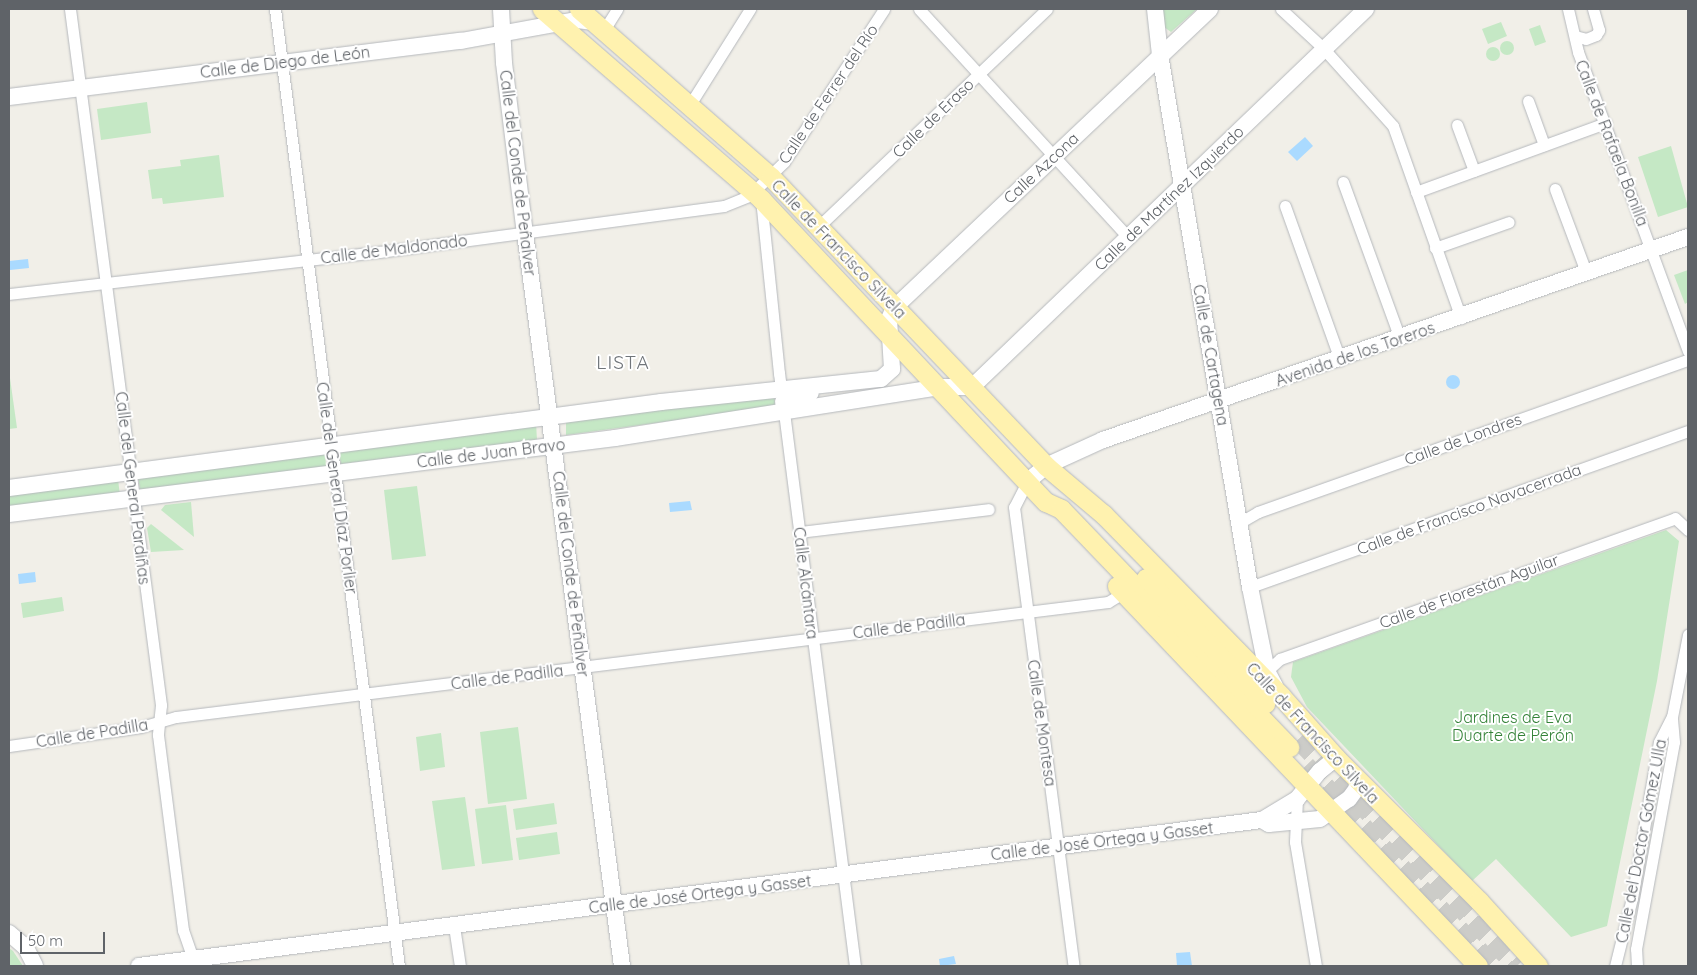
<!DOCTYPE html>
<meta charset="utf-8">
<style>
body{margin:0}
#map{position:relative;width:1697px;height:975px;overflow:hidden;background:#f1efe8;font-family:Quicksand,sans-serif}
div>[style]{position:absolute}
.green>*{inset:0;background:#c5e8c5}
.round{border-radius:50%}
.water>*{inset:0;background:#aadaff}
.primary-tunnel>*{height:19px;margin-top:-9.5px;transform-origin:0;background:repeating-linear-gradient(90deg,#ccccc8 0 19px,transparent 0 28px)}
.roads{filter:drop-shadow(0 0 1px #b5b8bc) drop-shadow(0 0 1px #b5b8bc)}
.street>*{height:11px;margin:-5.5px;padding:0 5.5px;transform-origin:5.5px;border-radius:5.5px;background:#fff}
.secondary>*{height:16px;margin:-8px;padding:0 8px;transform-origin:8px;border-radius:8px;background:#fff}
.primary>*{height:19px;margin:-9.5px;padding:0 9.5px;transform-origin:9.5px;border-radius:9.5px;background:#fff2af}
span{translate:-50% -50%;white-space:nowrap;text-align:center;line-height:1.15;-webkit-text-stroke:4px #fff;paint-order:stroke}
.street-label{font-size:16px;color:#5f6368}
.park-label{font-size:16px;color:#348238}
.quarter-label{font-size:19px;color:#70757a;letter-spacing:1px}
.frame{position:absolute;inset:0;border:10px solid #5f6368;pointer-events:none}
.scale{position:absolute;left:20px;top:932px;width:85px;height:22px;box-sizing:border-box;border:2px solid #5f6368;border-top:0;padding-left:6px;font-size:15px;line-height:18px;white-space:nowrap;color:#5f6368;-webkit-text-stroke:4px #fff;paint-order:stroke}
</style>
<div id="map">
<div class="green">
<i style="clip-path:polygon(1162px 9px,1197px 9px,1171px 32px,1164px 27px)"></i>
<i style="clip-path:polygon(1501px 22px,1507px 36px,1488px 44px,1482px 29px)"></i>
<i style="clip-path:polygon(1540px 25px,1546px 42px,1535px 46px,1529px 29px)"></i>
<i class="round" style="left:1500px;top:41px;width:14px;height:14px"></i>
<i class="round" style="left:1486px;top:47px;width:14px;height:14px"></i>
<i style="clip-path:polygon(147px 102px,151px 133px,101px 140px,97px 109px)"></i>
<i style="clip-path:polygon(1671px 146px,1688px 207px,1658px 217px,1638px 157px)"></i>
<i style="clip-path:polygon(219px 155px,224px 197px,163px 204px,162px 198px,152px 199px,148px 170px,181px 166px,180px 160px)"></i>
<i style="clip-path:polygon(1688px 270px,1688px 302px,1685px 304px,1674px 275px)"></i>
<i style="clip-path:polygon(9px 371px,17px 428px,9px 429px)"></i>
<i style="clip-path:polygon(774px 395px,776px 407px,566px 435px,566px 420px)"></i>
<i style="clip-path:polygon(536px 423px,537px 440px,341px 464px,338px 448px)"></i>
<i style="clip-path:polygon(325px 450px,326px 467px,140px 490px,138px 475px)"></i>
<i style="clip-path:polygon(118px 479px,120px 496px,9px 510px,9px 494px)"></i>
<i style="clip-path:polygon(417px 486px,426px 556px,392px 560px,384px 490px)"></i>
<i style="clip-path:polygon(191px 502px,194px 537px,161px 510px,165px 505px)"></i>
<i style="clip-path:polygon(151px 524px,184px 550px,151px 552px,147px 528px)"></i>
<i style="clip-path:polygon(1666px 530px,1679px 541px,1657px 681px,1607px 926px,1571px 937px,1496px 859px,1472px 881px,1307px 707px,1291px 677px,1292px 669px,1293px 662px)"></i>
<i style="clip-path:polygon(62px 597px,64px 611px,23px 618px,21px 603px)"></i>
<i style="clip-path:polygon(518px 727px,527px 799px,488px 804px,480px 732px)"></i>
<i style="clip-path:polygon(441px 733px,445px 767px,420px 771px,416px 737px)"></i>
<i style="clip-path:polygon(465px 797px,475px 866px,442px 870px,432px 801px)"></i>
<i style="clip-path:polygon(554px 803px,557px 824px,516px 830px,513px 809px)"></i>
<i style="clip-path:polygon(506px 805px,513px 860px,482px 864px,475px 809px)"></i>
<i style="clip-path:polygon(557px 832px,560px 854px,519px 860px,516px 838px)"></i>
<i style="clip-path:polygon(9px 948px,13px 951px,23px 966px,9px 966px)"></i>
</div>
<div class="water">
<i style="clip-path:polygon(1305px 137px,1313px 146px,1297px 161px,1288px 152px)"></i>
<i style="clip-path:polygon(28px 259px,29px 268px,10px 270px,9px 261px)"></i>
<i class="round" style="left:1446px;top:375px;width:14px;height:14px"></i>
<i style="clip-path:polygon(690px 501px,692px 510px,670px 512px,669px 503px)"></i>
<i style="clip-path:polygon(35px 572px,36px 582px,19px 584px,18px 574px)"></i>
<i style="clip-path:polygon(1190px 952px,1192px 966px,1177px 966px,1176px 953px)"></i>
<i style="clip-path:polygon(954px 956px,956px 964px,940px 966px,939px 959px)"></i>
</div>
<div class="primary-tunnel">
<i style="left:1298px;top:739px;width:315px;rotate:46deg"></i>
<i style="left:1306px;top:765px;width:275px;rotate:46.9deg"></i>
</div>
<div class="roads">
<div class="street">
<i style="left:70px;top:9px;width:702px;rotate:82.55deg"></i>
<i style="left:161px;top:705px;width:30px;rotate:96deg"></i>
<i style="left:158px;top:735px;width:197px;rotate:82.7deg"></i>
<i style="left:183px;top:930px;width:36px;rotate:71deg"></i>
<i style="left:275px;top:9px;width:965px;rotate:82.62deg"></i>
<i style="left:919px;top:9px;width:311px;rotate:47.5deg"></i>
<i style="left:1281px;top:9px;width:57px;rotate:42.9deg"></i>
<i style="left:1323px;top:48px;width:105px;rotate:48.1deg"></i>
<i style="left:1393px;top:126px;width:204px;rotate:70.5deg"></i>
<i style="left:1568px;top:9px;width:44px;rotate:76.9deg"></i>
<i style="left:1578px;top:52px;width:319px;rotate:69.8deg"></i>
<i style="left:604px;top:30px;width:25px;rotate:-58deg"></i>
<i style="left:1575px;top:36px;width:11px;rotate:15deg"></i>
<i style="left:1586px;top:39px;width:11px;rotate:-22deg"></i>
<i style="left:1596px;top:35px;width:6px;rotate:-59deg"></i>
<i style="left:1599px;top:30px;width:22px;rotate:-106deg"></i>
<i style="left:1528px;top:101px;width:47px;rotate:70deg"></i>
<i style="left:689px;top:106px;width:115px;rotate:-57.8deg"></i>
<i style="left:1457px;top:125px;width:49px;rotate:69.7deg"></i>
<i style="left:1343px;top:182px;width:167px;rotate:70deg"></i>
<i style="left:1555px;top:189px;width:89px;rotate:69.5deg"></i>
<i style="left:1416px;top:192px;width:202px;rotate:-20deg"></i>
<i style="left:761px;top:199px;width:175px;rotate:84.1deg"></i>
<i style="left:779px;top:373px;width:598px;rotate:82.7deg"></i>
<i style="left:1285px;top:206px;width:164px;rotate:70.3deg"></i>
<i style="left:818px;top:227px;width:316px;rotate:-43.6deg"></i>
<i style="left:1435px;top:248px;width:78px;rotate:-19.4deg"></i>
<i style="left:9px;top:294px;width:372px;rotate:-6.5deg"></i>
<i style="left:379px;top:252px;width:348px;rotate:-7.6deg"></i>
<i style="left:724px;top:206px;width:27px;rotate:-22deg"></i>
<i style="left:749px;top:196px;width:49px;rotate:-44.2deg"></i>
<i style="left:784px;top:162px;width:183px;rotate:-56.8deg"></i>
<i style="left:1027px;top:482px;width:28px;rotate:117deg"></i>
<i style="left:1014px;top:507px;width:463px;rotate:82.6deg"></i>
<i style="left:1239px;top:523px;width:22px;rotate:-30deg"></i>
<i style="left:1258px;top:512px;width:456px;rotate:-19.5deg"></i>
<i style="left:800px;top:532px;width:190px;rotate:-6.9deg"></i>
<i style="left:1250px;top:587px;width:465px;rotate:-19.6deg"></i>
<i style="left:1267px;top:671px;width:18px;rotate:-43deg"></i>
<i style="left:1280px;top:659px;width:419px;rotate:-19.6deg"></i>
<i style="left:1675px;top:518px;width:18px;rotate:43deg"></i>
<i style="left:9px;top:746px;width:133px;rotate:-8.2deg"></i>
<i style="left:141px;top:727px;width:36px;rotate:-16deg"></i>
<i style="left:176px;top:717px;width:939px;rotate:-7.03deg"></i>
<i style="left:1108px;top:602px;width:12px;rotate:-31deg"></i>
<i style="left:1118px;top:596px;width:7px;rotate:-63deg"></i>
<i style="left:1297px;top:799px;width:43px;rotate:92.7deg"></i>
<i style="left:1295px;top:842px;width:126px;rotate:80.4deg"></i>
<i style="left:454px;top:926px;width:40px;rotate:81.5deg"></i>
<i style="left:1615px;top:966px;width:70px;rotate:-76deg"></i>
<i style="left:1632px;top:898px;width:158px;rotate:-80.2deg"></i>
<i style="left:1659px;top:742px;width:28px;rotate:-63deg"></i>
<i style="left:1637px;top:966px;width:17px;rotate:-93deg"></i>
<i style="left:1636px;top:949px;width:210px;rotate:-79.6deg"></i>
<i style="left:1674px;top:742px;width:25px;rotate:-95deg"></i>
<i style="left:1672px;top:717px;width:84px;rotate:-79deg"></i>
</div>
<div class="secondary">
<i style="left:501px;top:9px;width:54px;rotate:86.8deg"></i>
<i style="left:504px;top:63px;width:171px;rotate:83deg"></i>
<i style="left:525px;top:233px;width:739px;rotate:82.46deg"></i>
<i style="left:1155px;top:9px;width:46px;rotate:83.8deg"></i>
<i style="left:1160px;top:55px;width:540px;rotate:80.4deg"></i>
<i style="left:1250px;top:587px;width:86px;rotate:78.6deg"></i>
<i style="left:1267px;top:671px;width:17px;rotate:62deg"></i>
<i style="left:9px;top:97px;width:455px;rotate:-7.1deg"></i>
<i style="left:461px;top:41px;width:118px;rotate:-10.3deg"></i>
<i style="left:577px;top:20px;width:17px;rotate:7deg"></i>
<i style="left:783px;top:402px;width:29px;rotate:-18deg"></i>
<i style="left:1027px;top:482px;width:25px;rotate:-40deg"></i>
<i style="left:1046px;top:466px;width:63px;rotate:-24.5deg"></i>
<i style="left:1103px;top:440px;width:619px;rotate:-19.14deg"></i>
<i style="left:9px;top:488px;width:658px;rotate:-7.51deg"></i>
<i style="left:661px;top:402px;width:221px;rotate:-6deg"></i>
<i style="left:881px;top:379px;width:15px;rotate:-42deg"></i>
<i style="left:892px;top:369px;width:50px;rotate:-93.4deg"></i>
<i style="left:889px;top:319px;width:12px;rotate:-66deg"></i>
<i style="left:894px;top:308px;width:435px;rotate:-43.4deg"></i>
<i style="left:9px;top:514px;width:611px;rotate:-7.15deg"></i>
<i style="left:615px;top:438px;width:330px;rotate:-8.9deg"></i>
<i style="left:941px;top:387px;width:31px"></i>
<i style="left:972px;top:387px;width:546px;rotate:-43.81deg"></i>
<i style="left:1262px;top:820px;width:8px;rotate:30deg"></i>
<i style="left:1269px;top:824px;width:51px;rotate:-5.6deg"></i>
<i style="left:1320px;top:819px;width:35px;rotate:-35deg"></i>
<i style="left:1349px;top:799px;width:19px;rotate:-54deg"></i>
<i style="left:9px;top:933px;width:23px;rotate:41deg"></i>
<i style="left:26px;top:948px;width:20px;rotate:63deg"></i>
<i style="left:139px;top:966px;width:1132px;rotate:-7.41deg"></i>
<i style="left:1262px;top:820px;width:41px;rotate:-31deg"></i>
<i style="left:1297px;top:799px;width:36px;rotate:-51deg"></i>
<i style="left:1320px;top:771px;width:21px;rotate:-39deg"></i>
</div>
<div class="primary">
<i style="left:542px;top:9px;width:290px;rotate:40.9deg"></i>
<i style="left:761px;top:199px;width:416px;rotate:46.8deg"></i>
<i style="left:1046px;top:502px;width:17px;rotate:25deg"></i>
<i style="left:1061px;top:509px;width:330px;rotate:46.2deg"></i>
<i style="left:579px;top:9px;width:255px;rotate:41.2deg"></i>
<i style="left:771px;top:177px;width:399px;rotate:46.4deg"></i>
<i style="left:1046px;top:466px;width:75px;rotate:40.1deg"></i>
<i style="left:1103px;top:514px;width:255px;rotate:45.6deg"></i>
<i style="left:1281px;top:696px;width:83px;rotate:48.4deg"></i>
<i style="left:1336px;top:758px;width:202px;rotate:45deg"></i>
<i style="left:1479px;top:901px;width:88px;rotate:47.8deg"></i>
<i style="left:1146px;top:578px;width:173px;rotate:46.4deg"></i>
<i style="left:1117px;top:586px;width:524px;rotate:46.47deg"></i>
</div>
</div>
<div class="street-label">
<span style="left:285px;top:62px;rotate:-7deg">Calle de Diego de León</span>
<span style="left:828px;top:94px;rotate:-56deg">Calle de Ferrer del Río</span>
<span style="left:933px;top:118px;rotate:-44deg">Calle de Eraso</span>
<span style="left:1612px;top:143px;rotate:69deg">Calle de Rafaela Bonilla</span>
<span style="left:1041px;top:168px;rotate:-43deg">Calle Azcona</span>
<span style="left:518px;top:173px;rotate:83deg">Calle del Conde de Peñalver</span>
<span style="left:1169px;top:198px;rotate:-44deg">Calle de Martínez Izquierdo</span>
<span style="left:394px;top:249px;rotate:-7deg">Calle de Maldonado</span>
<span style="left:839px;top:249px;rotate:46deg">Calle de Francisco Silvela</span>
<span style="left:1355px;top:354px;rotate:-19deg">Avenida de los Toreros</span>
<span style="left:1211px;top:355px;rotate:80deg">Calle de Cartagena</span>
<span style="left:1463px;top:439px;rotate:-20deg">Calle de Londres</span>
<span style="left:491px;top:453px;rotate:-7deg">Calle de Juan Bravo</span>
<span style="left:133px;top:488px;rotate:83deg">Calle del General Pardiñas</span>
<span style="left:337px;top:488px;rotate:82deg">Calle del General Díaz Porlier</span>
<span style="left:1469px;top:509px;rotate:-20deg">Calle de Francisco Navacerrada</span>
<span style="left:571px;top:574px;rotate:83deg">Calle del Conde de Peñalver</span>
<span style="left:806px;top:583px;rotate:83deg">Calle Alcántara</span>
<span style="left:1469px;top:591px;rotate:-20deg">Calle de Florestán Aguilar</span>
<span style="left:909px;top:626px;rotate:-7deg">Calle de Padilla</span>
<span style="left:507px;top:677px;rotate:-7deg">Calle de Padilla</span>
<span style="left:1042px;top:723px;rotate:82deg">Calle de Montesa</span>
<span style="left:92px;top:733px;rotate:-9deg">Calle de Padilla</span>
<span style="left:1313px;top:733px;rotate:47deg">Calle de Francisco Silvela</span>
<span style="left:1102px;top:841px;rotate:-7deg">Calle de José Ortega y Gasset</span>
<span style="left:1641px;top:841px;rotate:-79deg">Calle del Doctor Gómez Ulla</span>
<span style="left:700px;top:894px;rotate:-7deg">Calle de José Ortega y Gasset</span>
</div>
<div class="park-label">
<span style="left:1513px;top:726px">Jardines de Eva<br>Duarte de Perón</span>
</div>
<div class="quarter-label">
<span style="left:623px;top:363px">LISTA</span>
</div>
<div class="frame"></div>
<div class="scale">50 m</div>
</div>
